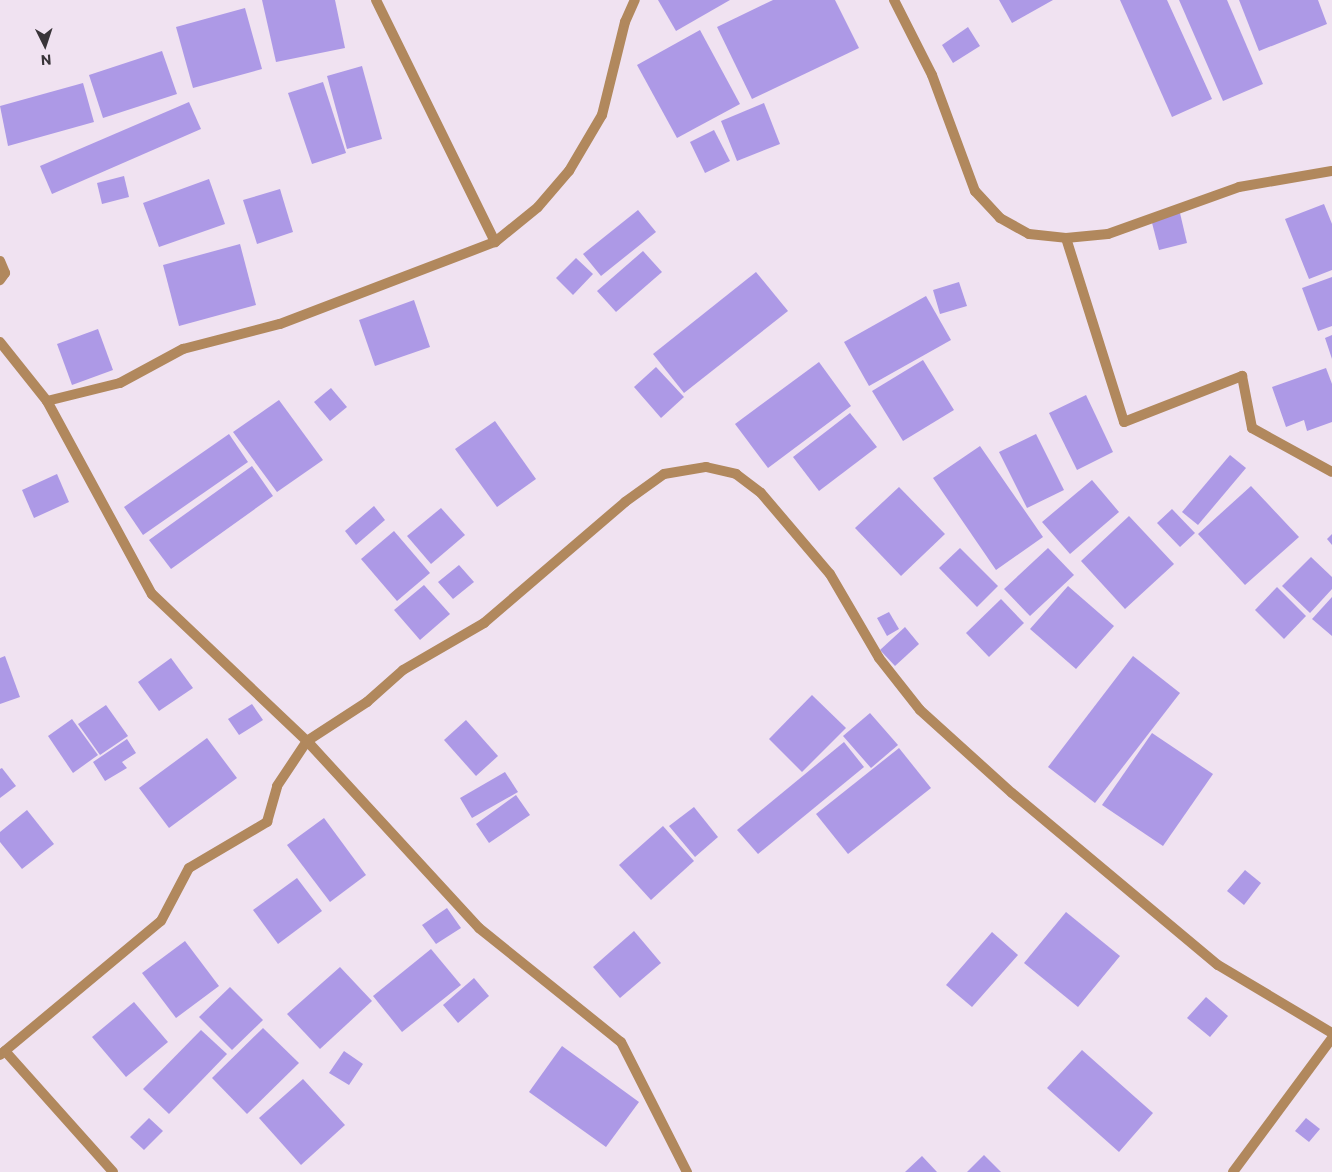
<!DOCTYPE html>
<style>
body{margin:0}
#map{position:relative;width:1332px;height:1172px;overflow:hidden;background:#f0e2f1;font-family:Commissioner,sans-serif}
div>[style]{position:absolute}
.building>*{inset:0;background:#ad99e6}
.minor>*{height:10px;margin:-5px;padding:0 5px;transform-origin:5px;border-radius:5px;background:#b1885d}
span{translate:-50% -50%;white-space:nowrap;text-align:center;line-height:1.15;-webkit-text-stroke:4.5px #f0e2f1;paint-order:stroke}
.north{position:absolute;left:20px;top:20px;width:50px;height:50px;-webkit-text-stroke:4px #f0e2f1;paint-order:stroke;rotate:176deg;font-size:14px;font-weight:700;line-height:20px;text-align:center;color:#393439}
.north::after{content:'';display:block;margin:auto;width:18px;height:22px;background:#393439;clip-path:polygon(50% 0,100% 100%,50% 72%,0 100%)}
</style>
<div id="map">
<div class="building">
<i style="clip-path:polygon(262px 0,335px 0,345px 48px,276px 62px)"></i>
<i style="clip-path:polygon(658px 0,730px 0,676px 31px)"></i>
<i style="clip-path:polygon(773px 0,835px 0,859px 48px,752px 99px,717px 27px)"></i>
<i style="clip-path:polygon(999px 0,1053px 0,1012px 23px)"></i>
<i style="clip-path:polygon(1120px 0,1167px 0,1212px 99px,1172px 117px)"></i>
<i style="clip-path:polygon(1179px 0,1227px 0,1263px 84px,1223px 101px)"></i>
<i style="clip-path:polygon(1239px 0,1318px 0,1327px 24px,1259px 51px)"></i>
<i style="clip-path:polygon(245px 8px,262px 69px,193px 88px,176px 27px)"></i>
<i style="clip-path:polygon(968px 27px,980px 46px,953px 63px,942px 45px)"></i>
<i style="clip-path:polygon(700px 30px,740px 104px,677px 138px,637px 65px)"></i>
<i style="clip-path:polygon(162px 51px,177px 94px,103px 118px,89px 75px)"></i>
<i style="clip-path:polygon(362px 66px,382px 139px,347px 149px,327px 76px)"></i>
<i style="clip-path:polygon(323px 82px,346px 153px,312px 164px,288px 93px)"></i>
<i style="clip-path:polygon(83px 83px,94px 122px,8px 146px,0 106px)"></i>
<i style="clip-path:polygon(189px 102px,201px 129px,52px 194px,40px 166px)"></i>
<i style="clip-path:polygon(764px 103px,780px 144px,737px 161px,721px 121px)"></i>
<i style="clip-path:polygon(714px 130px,730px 161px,705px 173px,690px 142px)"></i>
<i style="clip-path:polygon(124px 176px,129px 197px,102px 204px,97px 183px)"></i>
<i style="clip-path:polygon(209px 179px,225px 224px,159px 247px,143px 203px)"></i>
<i style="clip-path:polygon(280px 189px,293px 232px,257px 244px,243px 200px)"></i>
<i style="clip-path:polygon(1324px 204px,1332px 224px,1332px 270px,1309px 279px,1285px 219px)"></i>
<i style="clip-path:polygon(638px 210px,656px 232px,601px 276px,583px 254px)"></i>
<i style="clip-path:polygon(1180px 213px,1187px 243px,1159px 250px,1151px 219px)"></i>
<i style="clip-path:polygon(240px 244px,256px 305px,179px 326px,163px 265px)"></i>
<i style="clip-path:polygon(643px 251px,662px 272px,616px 312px,597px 291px)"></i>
<i style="clip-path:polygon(576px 258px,593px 274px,573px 295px,556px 278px)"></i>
<i style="clip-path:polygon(756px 272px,788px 311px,684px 393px,653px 354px)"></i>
<i style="clip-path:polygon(1332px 277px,1332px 326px,1318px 331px,1302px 288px)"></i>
<i style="clip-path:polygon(959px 282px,967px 306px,940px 314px,933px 290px)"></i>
<i style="clip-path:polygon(926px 296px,951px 340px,869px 386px,844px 342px)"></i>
<i style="clip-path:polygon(414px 300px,430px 347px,375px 366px,359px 320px)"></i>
<i style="clip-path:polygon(98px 329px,113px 370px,72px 385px,57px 344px)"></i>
<i style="clip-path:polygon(1332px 335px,1332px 359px,1325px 338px)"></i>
<i style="clip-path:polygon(923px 360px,954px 410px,903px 441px,872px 391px)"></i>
<i style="clip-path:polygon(819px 362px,851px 406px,768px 468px,735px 424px)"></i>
<i style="clip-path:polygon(656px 367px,684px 397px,661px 418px,634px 387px)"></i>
<i style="clip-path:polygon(1326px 368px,1332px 384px,1332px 422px,1307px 431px,1304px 420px,1286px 427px,1272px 387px)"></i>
<i style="clip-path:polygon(331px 388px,347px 407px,330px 421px,314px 402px)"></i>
<i style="clip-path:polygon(1086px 395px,1113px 452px,1077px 470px,1049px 413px)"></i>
<i style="clip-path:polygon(279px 400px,323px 460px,277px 492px,233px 432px)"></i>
<i style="clip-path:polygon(850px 413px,877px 447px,819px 491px,793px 457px)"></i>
<i style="clip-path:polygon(495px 421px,536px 479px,497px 507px,455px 449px)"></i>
<i style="clip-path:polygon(229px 434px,248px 462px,143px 535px,124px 507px)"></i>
<i style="clip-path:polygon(1036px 434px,1064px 490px,1027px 508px,999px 452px)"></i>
<i style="clip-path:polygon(980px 446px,1043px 537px,996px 570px,933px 478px)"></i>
<i style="clip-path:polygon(1230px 455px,1246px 468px,1198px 525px,1182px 512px)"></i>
<i style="clip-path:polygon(252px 466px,273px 496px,171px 569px,149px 540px)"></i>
<i style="clip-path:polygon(57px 474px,69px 502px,34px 518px,22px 490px)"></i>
<i style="clip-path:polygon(1092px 480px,1119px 512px,1070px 554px,1042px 522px)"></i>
<i style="clip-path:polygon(1251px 486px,1299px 537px,1245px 585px,1198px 534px)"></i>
<i style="clip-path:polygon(899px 487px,945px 534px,901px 576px,855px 528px)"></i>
<i style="clip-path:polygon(374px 506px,385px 520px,356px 545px,345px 531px)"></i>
<i style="clip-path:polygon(441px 508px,465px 535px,431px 564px,407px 536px)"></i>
<i style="clip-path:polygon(1172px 509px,1195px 533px,1180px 547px,1157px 523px)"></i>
<i style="clip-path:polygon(1129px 516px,1174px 564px,1125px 609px,1081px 561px)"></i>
<i style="clip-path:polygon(394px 531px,430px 573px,397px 601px,361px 559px)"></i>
<i style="clip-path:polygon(1332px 534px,1332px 545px,1327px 539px)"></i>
<i style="clip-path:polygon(960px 548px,998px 586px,977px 607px,939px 568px)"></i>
<i style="clip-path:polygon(1048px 548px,1074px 575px,1030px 616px,1004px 589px)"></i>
<i style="clip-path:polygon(1311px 557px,1332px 577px,1332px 589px,1310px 613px,1282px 586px)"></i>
<i style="clip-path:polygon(459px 565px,474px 582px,453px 599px,438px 582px)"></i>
<i style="clip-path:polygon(424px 585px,450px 614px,420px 640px,394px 610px)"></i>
<i style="clip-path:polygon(1068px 586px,1114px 626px,1076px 669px,1030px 629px)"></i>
<i style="clip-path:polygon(1277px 587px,1306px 616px,1284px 639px,1255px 610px)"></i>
<i style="clip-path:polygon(1332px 597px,1332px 636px,1312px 619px)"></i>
<i style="clip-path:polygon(1001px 599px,1024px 623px,989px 657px,966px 633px)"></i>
<i style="clip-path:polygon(889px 612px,899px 629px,887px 636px,877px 618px)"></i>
<i style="clip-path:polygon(905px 627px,919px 644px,895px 666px,880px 650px)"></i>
<i style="clip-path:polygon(5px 656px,20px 697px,0 704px,0 658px)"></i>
<i style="clip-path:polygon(1133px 656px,1180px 693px,1095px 803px,1048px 767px)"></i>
<i style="clip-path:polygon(171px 658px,193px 688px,159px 711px,138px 682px)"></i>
<i style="clip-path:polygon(812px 695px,846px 728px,802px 772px,769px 739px)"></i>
<i style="clip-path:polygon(252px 704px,263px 720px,239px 735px,228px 719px)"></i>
<i style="clip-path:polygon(106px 705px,128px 736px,100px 755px,78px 724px)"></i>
<i style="clip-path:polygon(870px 713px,898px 745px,871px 768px,843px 736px)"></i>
<i style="clip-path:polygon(72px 719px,98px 755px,73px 773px,48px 736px)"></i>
<i style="clip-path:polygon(466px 720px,498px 756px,476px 776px,444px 740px)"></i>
<i style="clip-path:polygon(1152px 733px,1213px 774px,1163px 846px,1102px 805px)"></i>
<i style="clip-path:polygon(207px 738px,237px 778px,169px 828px,139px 788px)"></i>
<i style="clip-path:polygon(127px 739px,136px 753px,122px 762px,127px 768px,105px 781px,93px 762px)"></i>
<i style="clip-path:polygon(844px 742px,864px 767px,758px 854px,737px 830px)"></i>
<i style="clip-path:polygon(899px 748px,931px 788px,848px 854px,816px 814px)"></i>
<i style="clip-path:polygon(2px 768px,16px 786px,0 798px,0 769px)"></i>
<i style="clip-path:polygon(505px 772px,518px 792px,472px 818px,460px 798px)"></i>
<i style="clip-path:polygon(516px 795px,530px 815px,489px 843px,476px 824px)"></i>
<i style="clip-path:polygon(694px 807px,718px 837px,695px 857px,669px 826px)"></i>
<i style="clip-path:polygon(27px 810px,54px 844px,22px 869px,0 842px,0 832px)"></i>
<i style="clip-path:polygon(324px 818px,366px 875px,330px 902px,287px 845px)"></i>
<i style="clip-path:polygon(663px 826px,694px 861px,651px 900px,619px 865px)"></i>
<i style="clip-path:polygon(1245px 870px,1261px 883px,1244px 905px,1227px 891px)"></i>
<i style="clip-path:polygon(297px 878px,322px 911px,278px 944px,253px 910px)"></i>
<i style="clip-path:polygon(447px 908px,461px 928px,436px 944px,422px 925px)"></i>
<i style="clip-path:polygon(1066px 912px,1120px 956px,1078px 1007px,1024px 963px)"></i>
<i style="clip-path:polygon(634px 931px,661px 963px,620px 998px,593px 967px)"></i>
<i style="clip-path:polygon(992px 932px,1018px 955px,972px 1007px,946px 985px)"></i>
<i style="clip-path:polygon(185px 941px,219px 986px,176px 1018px,142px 973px)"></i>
<i style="clip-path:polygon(431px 949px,461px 985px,402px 1032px,373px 996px)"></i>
<i style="clip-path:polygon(340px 967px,372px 1001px,320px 1049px,287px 1014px)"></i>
<i style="clip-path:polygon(474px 978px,489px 996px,458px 1023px,443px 1005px)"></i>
<i style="clip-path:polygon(230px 987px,263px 1020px,232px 1050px,199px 1017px)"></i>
<i style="clip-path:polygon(1206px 997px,1228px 1016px,1210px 1037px,1187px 1018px)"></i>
<i style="clip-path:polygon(134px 1002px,168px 1042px,126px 1077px,92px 1037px)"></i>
<i style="clip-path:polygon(263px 1028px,299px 1063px,247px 1114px,212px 1078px)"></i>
<i style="clip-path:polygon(201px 1030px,227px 1054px,169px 1114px,143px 1089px)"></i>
<i style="clip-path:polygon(562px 1046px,639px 1102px,606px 1147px,529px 1092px)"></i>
<i style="clip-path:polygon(1082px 1050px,1153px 1113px,1119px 1152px,1047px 1088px)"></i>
<i style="clip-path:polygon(344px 1051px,363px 1064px,349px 1085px,329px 1073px)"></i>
<i style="clip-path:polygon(303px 1079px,345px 1125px,301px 1165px,259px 1118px)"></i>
<i style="clip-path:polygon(149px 1118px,163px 1131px,144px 1150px,130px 1137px)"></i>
<i style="clip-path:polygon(1306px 1118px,1320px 1129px,1309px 1142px,1295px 1131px)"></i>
<i style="clip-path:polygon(984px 1155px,1001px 1172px,967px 1172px)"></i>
<i style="clip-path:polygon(922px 1156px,937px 1172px,905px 1172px)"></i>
</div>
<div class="minor">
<i style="left:376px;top:0;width:270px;rotate:63.8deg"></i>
<i style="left:894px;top:0;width:84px;rotate:63.1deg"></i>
<i style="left:932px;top:75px;width:124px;rotate:69.7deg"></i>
<i style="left:975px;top:191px;width:37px;rotate:47deg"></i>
<i style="left:1000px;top:218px;width:33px;rotate:29deg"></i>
<i style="left:1029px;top:234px;width:37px;rotate:6deg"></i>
<i style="left:1066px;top:238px;width:42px;rotate:-5.4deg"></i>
<i style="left:1108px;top:234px;width:139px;rotate:-19.7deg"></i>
<i style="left:1239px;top:187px;width:94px;rotate:-9.8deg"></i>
<i style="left:1066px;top:238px;width:193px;rotate:72.5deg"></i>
<i style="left:1124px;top:422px;width:127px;rotate:-21.3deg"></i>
<i style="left:1242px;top:376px;width:53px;rotate:79.1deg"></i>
<i style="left:1252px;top:428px;width:91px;rotate:28.8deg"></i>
<i style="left:0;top:261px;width:13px;rotate:67deg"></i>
<i style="left:5px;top:273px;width:9px;rotate:126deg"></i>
<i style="left:0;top:342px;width:75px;rotate:51.5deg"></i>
<i style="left:47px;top:401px;width:75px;rotate:-13.9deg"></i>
<i style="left:120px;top:383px;width:72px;rotate:-28.4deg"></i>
<i style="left:183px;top:349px;width:100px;rotate:-14.5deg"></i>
<i style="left:280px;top:324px;width:230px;rotate:-20.9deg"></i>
<i style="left:495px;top:242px;width:55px;rotate:-39.1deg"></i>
<i style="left:538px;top:207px;width:48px;rotate:-49.3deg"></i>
<i style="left:569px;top:171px;width:65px;rotate:-59.5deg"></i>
<i style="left:602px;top:115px;width:96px;rotate:-76.1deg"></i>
<i style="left:625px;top:22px;width:24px;rotate:-66deg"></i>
<i style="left:47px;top:401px;width:220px;rotate:61.5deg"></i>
<i style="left:152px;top:594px;width:214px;rotate:43.5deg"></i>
<i style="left:307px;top:741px;width:254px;rotate:47.4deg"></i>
<i style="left:479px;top:928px;width:182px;rotate:38.8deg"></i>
<i style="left:621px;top:1042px;width:146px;rotate:63.1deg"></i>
<i style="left:5px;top:1051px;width:162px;rotate:48.2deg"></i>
<i style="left:0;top:1055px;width:209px;rotate:-39.8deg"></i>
<i style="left:161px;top:921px;width:60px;rotate:-62.2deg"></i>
<i style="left:189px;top:868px;width:91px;rotate:-30.5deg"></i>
<i style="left:267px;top:822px;width:37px;rotate:-74deg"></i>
<i style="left:277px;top:786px;width:54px;rotate:-56.3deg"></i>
<i style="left:307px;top:741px;width:72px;rotate:-33deg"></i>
<i style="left:367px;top:702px;width:48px;rotate:-41.6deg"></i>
<i style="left:403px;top:670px;width:94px;rotate:-30.1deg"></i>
<i style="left:484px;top:623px;width:186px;rotate:-40.6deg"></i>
<i style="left:625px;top:502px;width:48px;rotate:-35.7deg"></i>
<i style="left:664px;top:474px;width:43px;rotate:-9.5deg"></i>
<i style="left:706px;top:467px;width:31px;rotate:13deg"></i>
<i style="left:736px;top:474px;width:31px;rotate:37deg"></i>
<i style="left:761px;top:493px;width:106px;rotate:49.6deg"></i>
<i style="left:830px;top:574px;width:97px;rotate:59.7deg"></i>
<i style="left:879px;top:658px;width:66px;rotate:51.7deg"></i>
<i style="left:920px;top:710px;width:124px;rotate:42.1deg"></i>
<i style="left:1012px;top:793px;width:268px;rotate:39.9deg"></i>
<i style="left:1218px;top:965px;width:133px;rotate:30.8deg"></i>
<i style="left:1233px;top:1172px;width:167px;rotate:-53.5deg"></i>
</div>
<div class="north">N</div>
</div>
